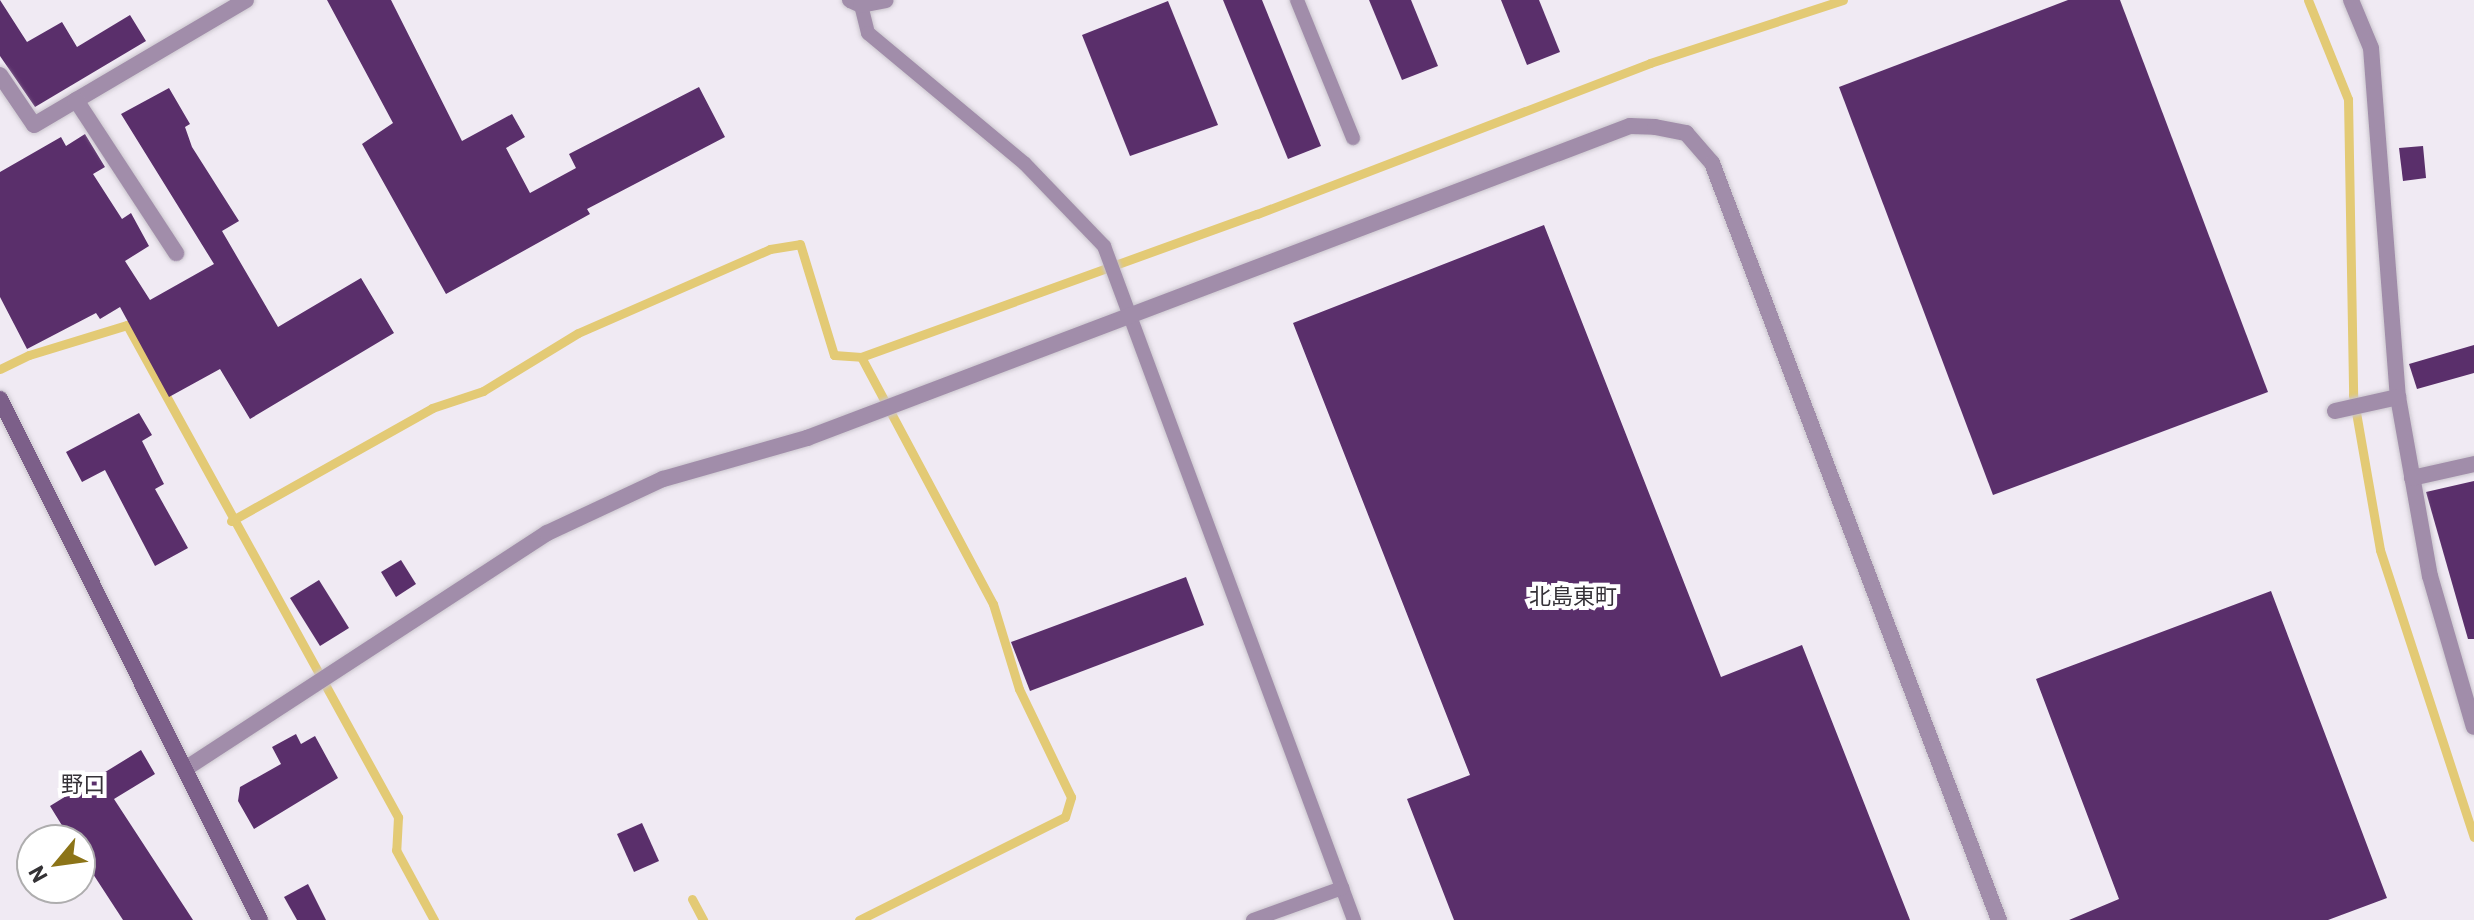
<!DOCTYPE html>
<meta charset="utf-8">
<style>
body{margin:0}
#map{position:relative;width:2474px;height:920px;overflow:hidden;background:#f0eaf3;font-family:Barlow,"Noto Sans JP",sans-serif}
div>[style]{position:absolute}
.stream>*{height:9px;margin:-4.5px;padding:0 4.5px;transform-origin:4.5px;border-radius:4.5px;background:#e3ca75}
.building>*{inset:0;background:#5a2f6b}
.roads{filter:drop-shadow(0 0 2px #cac5cd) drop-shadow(0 0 2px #cac5cd)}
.lane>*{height:14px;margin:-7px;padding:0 7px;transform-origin:7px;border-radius:7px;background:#a18daa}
.street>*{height:16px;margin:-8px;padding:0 8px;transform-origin:8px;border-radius:8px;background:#a18daa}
.secondary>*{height:16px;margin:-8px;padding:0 8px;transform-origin:8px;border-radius:8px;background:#7c5f89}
span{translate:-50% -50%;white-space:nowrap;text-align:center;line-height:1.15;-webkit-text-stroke:8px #fff;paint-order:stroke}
.neighbourhood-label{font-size:22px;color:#363238}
.north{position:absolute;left:16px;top:824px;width:80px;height:80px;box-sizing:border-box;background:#fff;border:2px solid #aeadae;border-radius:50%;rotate:241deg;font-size:22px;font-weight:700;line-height:32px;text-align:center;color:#343235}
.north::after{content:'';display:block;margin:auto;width:28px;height:36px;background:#8c7418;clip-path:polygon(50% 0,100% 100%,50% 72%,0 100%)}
</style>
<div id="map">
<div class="stream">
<i style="left:2308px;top:0;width:107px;rotate:68deg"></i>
<i style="left:2348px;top:99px;width:296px;rotate:89deg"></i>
<i style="left:2353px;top:395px;width:157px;rotate:80.1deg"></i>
<i style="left:2380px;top:550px;width:302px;rotate:71.9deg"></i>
<i style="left:0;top:369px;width:32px;rotate:-26deg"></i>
<i style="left:29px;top:355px;width:102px;rotate:-17deg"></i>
<i style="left:127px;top:325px;width:562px;rotate:61.15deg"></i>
<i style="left:398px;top:817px;width:33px;rotate:93deg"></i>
<i style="left:396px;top:850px;width:80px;rotate:61.5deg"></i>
<i style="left:231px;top:521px;width:231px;rotate:-29.3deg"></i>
<i style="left:432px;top:408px;width:54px;rotate:-18.4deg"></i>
<i style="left:483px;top:391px;width:111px;rotate:-31.4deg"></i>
<i style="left:578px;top:333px;width:210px;rotate:-23.6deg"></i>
<i style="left:770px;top:249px;width:30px;rotate:-9deg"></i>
<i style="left:800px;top:244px;width:116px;rotate:73deg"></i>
<i style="left:834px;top:355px;width:27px;rotate:4deg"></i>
<i style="left:861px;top:357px;width:421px;rotate:-19.9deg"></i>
<i style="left:1257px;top:214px;width:421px;rotate:-21deg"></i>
<i style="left:1650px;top:63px;width:203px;rotate:-18.1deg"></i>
<i style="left:692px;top:899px;width:24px;rotate:62deg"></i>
<i style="left:859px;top:920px;width:230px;rotate:-26.6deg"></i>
<i style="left:1065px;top:817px;width:21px;rotate:-73deg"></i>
<i style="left:1071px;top:797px;width:120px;rotate:-115.7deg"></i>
<i style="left:1019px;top:689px;width:89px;rotate:-107deg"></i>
<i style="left:993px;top:604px;width:280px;rotate:-118.1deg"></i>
</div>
<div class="building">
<i style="clip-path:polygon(0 0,27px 42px,62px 22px,77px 47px,130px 15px,146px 41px,35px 107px,0 56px)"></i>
<i style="clip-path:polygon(327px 0,391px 0,462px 141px,512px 114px,525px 137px,506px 148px,530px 193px,576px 168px,569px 154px,699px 87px,725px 137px,587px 209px,590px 214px,446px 294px,362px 144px,393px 123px)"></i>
<i style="clip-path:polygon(1223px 0,1262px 0,1321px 146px,1288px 159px)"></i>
<i style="clip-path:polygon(1369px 0,1411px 0,1438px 66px,1402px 80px)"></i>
<i style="clip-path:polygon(1501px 0,1539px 0,1560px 52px,1527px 65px)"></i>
<i style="clip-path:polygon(2068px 0,2120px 0,2268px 392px,1993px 495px,1839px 87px)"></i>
<i style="clip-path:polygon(1168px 1px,1218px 125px,1130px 156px,1082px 35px)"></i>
<i style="clip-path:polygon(169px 88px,190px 124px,185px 127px,192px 147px,239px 221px,222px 231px,278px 327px,361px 278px,394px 333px,250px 419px,220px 369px,169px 397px,120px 307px,100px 319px,96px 313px,27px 349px,0 297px,0 172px,61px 137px,66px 146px,85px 134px,105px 167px,93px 174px,122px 219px,131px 213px,149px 246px,125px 261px,150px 300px,214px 264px,121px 114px)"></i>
<i style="clip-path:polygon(2423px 146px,2426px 178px,2403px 181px,2399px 148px)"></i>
<i style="clip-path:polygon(1544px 225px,1721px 677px,1802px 645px,1910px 920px,1454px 920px,1407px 799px,1470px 775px,1293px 323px)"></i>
<i style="clip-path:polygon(2474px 345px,2474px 373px,2417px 389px,2409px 364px)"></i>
<i style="clip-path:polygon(139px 413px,152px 435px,142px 441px,164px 484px,155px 489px,188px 548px,155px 566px,105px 470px,82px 482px,66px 452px)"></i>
<i style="clip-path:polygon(2474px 481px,2474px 639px,2468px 639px,2426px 492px)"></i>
<i style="clip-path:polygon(401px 560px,416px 584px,396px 597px,381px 572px)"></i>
<i style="clip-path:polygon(1186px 577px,1204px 625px,1030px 691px,1011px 642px)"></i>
<i style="clip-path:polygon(319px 580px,349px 628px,320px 646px,290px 598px)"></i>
<i style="clip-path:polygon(2271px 591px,2387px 898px,2328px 920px,2069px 920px,2119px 899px,2036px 679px)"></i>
<i style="clip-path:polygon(296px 734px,301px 744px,315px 736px,338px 778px,254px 829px,238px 801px,240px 787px,281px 764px,272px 747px)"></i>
<i style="clip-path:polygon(141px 750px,155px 774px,114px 799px,193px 920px,123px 920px,80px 854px,80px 840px,71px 840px,50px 806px)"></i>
<i style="clip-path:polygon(642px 823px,659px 861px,634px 872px,617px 834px)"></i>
<i style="clip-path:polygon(308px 884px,326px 920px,297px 920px,284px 897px)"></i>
</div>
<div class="roads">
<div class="lane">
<i style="left:1297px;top:0;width:149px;rotate:67.9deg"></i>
<i style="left:861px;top:5px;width:29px;rotate:76deg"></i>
<i style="left:868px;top:33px;width:204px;rotate:39.8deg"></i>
<i style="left:1025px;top:164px;width:114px;rotate:46.1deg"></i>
<i style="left:1104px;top:246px;width:719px;rotate:69.65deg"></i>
<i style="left:1253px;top:920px;width:95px;rotate:-19.8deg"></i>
</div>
<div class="street">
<i style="left:850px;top:0;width:12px;rotate:24deg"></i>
<i style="left:861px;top:5px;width:25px;rotate:-11deg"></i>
<i style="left:2351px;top:0;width:52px;rotate:67.4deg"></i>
<i style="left:2371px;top:48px;width:350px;rotate:85.6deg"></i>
<i style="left:2398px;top:397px;width:182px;rotate:79.9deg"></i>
<i style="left:2430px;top:576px;width:157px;rotate:73.8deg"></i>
<i style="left:0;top:75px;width:60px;rotate:55.8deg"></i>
<i style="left:34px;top:125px;width:246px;rotate:-30.5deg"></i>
<i style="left:76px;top:100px;width:183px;rotate:56.8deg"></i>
<i style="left:2335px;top:411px;width:65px;rotate:-12.5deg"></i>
<i style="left:2412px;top:478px;width:64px;rotate:-12.7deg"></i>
<i style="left:185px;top:769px;width:432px;rotate:-33.1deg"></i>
<i style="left:547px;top:533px;width:128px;rotate:-25deg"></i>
<i style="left:663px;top:479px;width:150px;rotate:-15.9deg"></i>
<i style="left:807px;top:438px;width:880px;rotate:-20.76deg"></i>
<i style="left:1630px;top:126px;width:25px;rotate:2deg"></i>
<i style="left:1655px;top:127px;width:32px;rotate:11deg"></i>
<i style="left:1686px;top:133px;width:40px;rotate:49deg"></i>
<i style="left:1712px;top:163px;width:810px;rotate:69.24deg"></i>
</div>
<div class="secondary">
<i style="left:0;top:399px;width:582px;rotate:63.48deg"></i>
</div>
</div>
<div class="neighbourhood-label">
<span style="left:1573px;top:596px">北島東町</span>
<span style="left:83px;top:784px">野口</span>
</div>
<div class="north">N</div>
</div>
